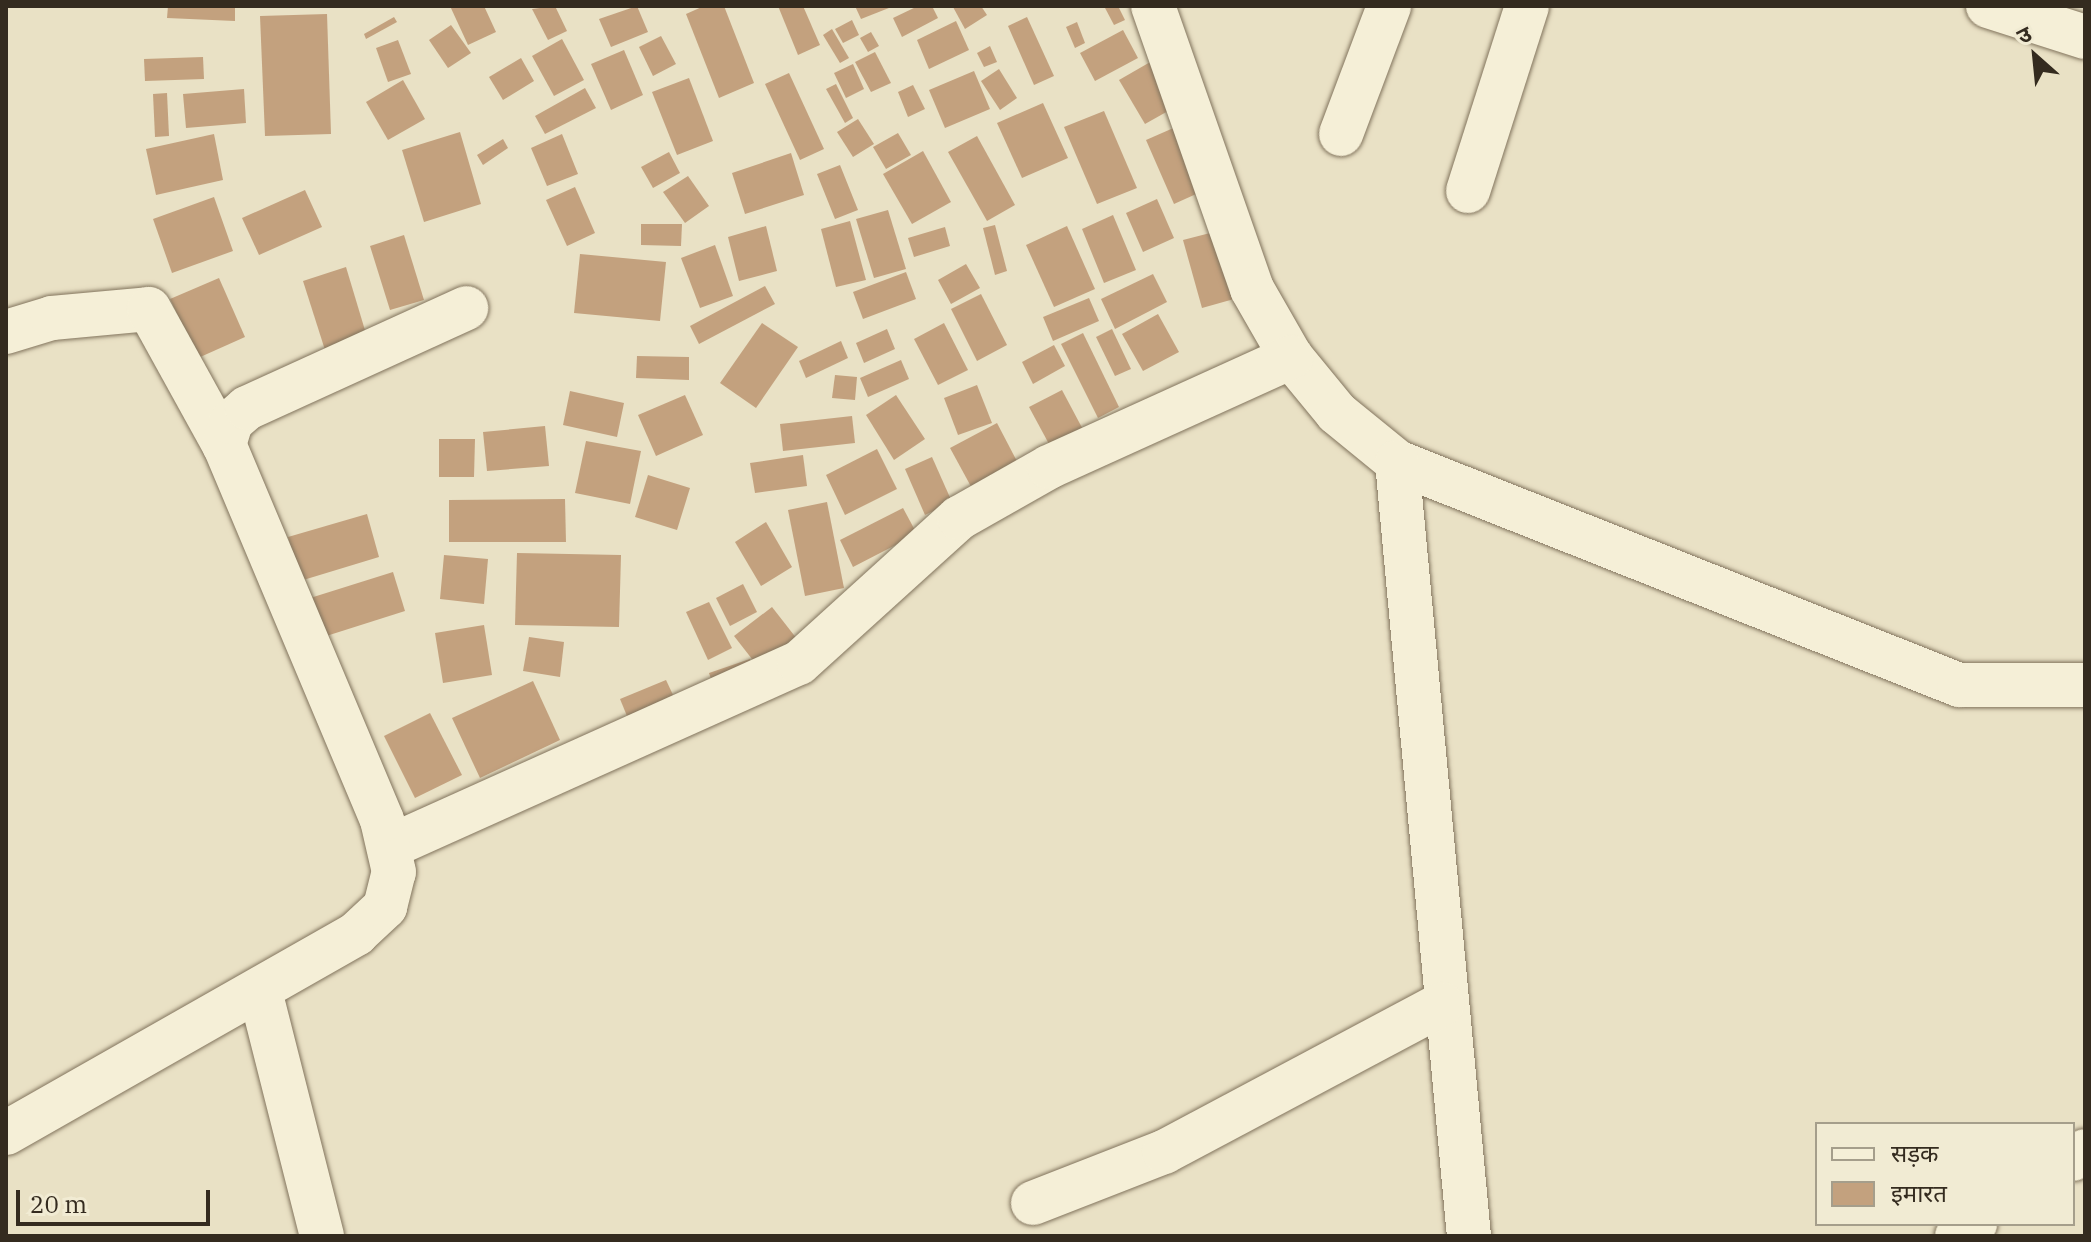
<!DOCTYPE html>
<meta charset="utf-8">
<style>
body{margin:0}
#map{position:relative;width:2091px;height:1242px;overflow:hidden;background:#e9e1c5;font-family:"IBM Plex Serif","Noto Sans Devanagari",serif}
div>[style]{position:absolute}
.building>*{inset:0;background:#c3a17e}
.roads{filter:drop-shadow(0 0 2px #82745d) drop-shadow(0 0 2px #82745d)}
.minor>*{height:44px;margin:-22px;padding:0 22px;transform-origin:22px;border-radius:22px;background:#f5efd7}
.tertiary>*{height:44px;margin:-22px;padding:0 22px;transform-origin:22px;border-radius:22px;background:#f5efd7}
span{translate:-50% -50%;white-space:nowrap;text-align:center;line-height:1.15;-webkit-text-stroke:6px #f1ebd3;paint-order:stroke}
.frame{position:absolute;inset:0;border:8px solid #342b1f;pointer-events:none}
.legend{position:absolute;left:1815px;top:1122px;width:260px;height:104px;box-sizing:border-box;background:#f1ebd3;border:2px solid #a59e8b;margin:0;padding:10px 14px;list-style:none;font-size:24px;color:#342b1f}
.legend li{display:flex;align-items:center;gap:16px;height:40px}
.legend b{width:40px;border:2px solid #a59e8b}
.north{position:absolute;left:1995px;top:16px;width:80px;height:80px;-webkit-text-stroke:6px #f1ebd3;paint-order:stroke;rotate:333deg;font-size:22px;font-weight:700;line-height:32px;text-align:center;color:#342b1f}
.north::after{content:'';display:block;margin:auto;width:28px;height:36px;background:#342b1f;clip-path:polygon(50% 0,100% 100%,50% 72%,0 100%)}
.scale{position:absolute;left:16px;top:1190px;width:194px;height:36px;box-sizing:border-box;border:4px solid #342b1f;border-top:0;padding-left:10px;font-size:24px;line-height:28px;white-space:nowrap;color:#342b1f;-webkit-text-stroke:6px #f1ebd3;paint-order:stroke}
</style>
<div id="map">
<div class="building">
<i style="clip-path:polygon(168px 6px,235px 6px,235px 21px,167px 18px)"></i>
<i style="clip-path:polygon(450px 6px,484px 6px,496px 32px,468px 45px)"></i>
<i style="clip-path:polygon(555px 6px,567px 31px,548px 40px,532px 9px)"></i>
<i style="clip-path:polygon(637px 6px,648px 32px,611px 47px,599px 19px)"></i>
<i style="clip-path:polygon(704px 6px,724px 6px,754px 83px,719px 98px,686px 14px)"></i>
<i style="clip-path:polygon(778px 6px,803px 6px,820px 45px,798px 55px)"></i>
<i style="clip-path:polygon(855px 6px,894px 6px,861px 19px)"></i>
<i style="clip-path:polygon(918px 6px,932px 6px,938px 18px,902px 37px,893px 18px)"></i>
<i style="clip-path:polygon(981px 6px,987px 15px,965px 29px,953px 7px)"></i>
<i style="clip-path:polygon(1104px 6px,1118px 6px,1125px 20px,1114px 25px)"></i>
<i style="clip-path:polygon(327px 14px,331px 134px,265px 136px,260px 16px)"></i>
<i style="clip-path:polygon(394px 17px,397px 22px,366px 39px,364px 34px)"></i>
<i style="clip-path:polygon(1027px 17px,1054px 76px,1034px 85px,1008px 26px)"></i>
<i style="clip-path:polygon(852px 20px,859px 35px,843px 43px,835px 29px)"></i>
<i style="clip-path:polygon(956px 21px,969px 50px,929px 69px,917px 40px)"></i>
<i style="clip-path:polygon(1077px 22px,1085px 43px,1075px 48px,1066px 27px)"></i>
<i style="clip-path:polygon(451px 25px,471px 53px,448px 68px,429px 40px)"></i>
<i style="clip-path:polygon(832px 29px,849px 58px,840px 63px,823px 35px)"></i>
<i style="clip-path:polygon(1123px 30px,1138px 58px,1095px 81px,1080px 53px)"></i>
<i style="clip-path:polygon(871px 32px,879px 46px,868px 52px,860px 38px)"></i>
<i style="clip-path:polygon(661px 36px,676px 64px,653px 76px,639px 47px)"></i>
<i style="clip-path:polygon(562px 39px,584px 80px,554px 96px,532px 56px)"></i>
<i style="clip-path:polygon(398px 40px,411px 74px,388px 82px,376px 48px)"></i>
<i style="clip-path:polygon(990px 46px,997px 62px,984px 67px,977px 53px)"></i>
<i style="clip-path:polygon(624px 50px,643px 95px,611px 110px,591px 64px)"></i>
<i style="clip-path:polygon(875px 52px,891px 83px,871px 92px,855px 62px)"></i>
<i style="clip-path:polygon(203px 57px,204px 79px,145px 81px,144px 59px)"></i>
<i style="clip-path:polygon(521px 58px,534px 81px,503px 100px,489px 77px)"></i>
<i style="clip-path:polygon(1152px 61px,1177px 106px,1145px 124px,1119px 80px)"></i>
<i style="clip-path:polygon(853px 64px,864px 89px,846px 98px,834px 73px)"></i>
<i style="clip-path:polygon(999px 69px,1017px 98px,1000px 110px,981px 81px)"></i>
<i style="clip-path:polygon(974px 71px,990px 109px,945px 128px,929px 90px)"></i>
<i style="clip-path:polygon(789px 73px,824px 149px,800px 160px,765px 84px)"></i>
<i style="clip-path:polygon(689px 78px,713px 141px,677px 155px,652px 92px)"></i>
<i style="clip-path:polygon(403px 80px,425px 119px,388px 140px,366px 102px)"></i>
<i style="clip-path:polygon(836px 84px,853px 118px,845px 123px,826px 89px)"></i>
<i style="clip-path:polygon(913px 85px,925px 109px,908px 117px,898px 92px)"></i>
<i style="clip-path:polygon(585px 88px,596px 108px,545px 134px,535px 116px)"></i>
<i style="clip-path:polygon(244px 89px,246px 123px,186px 128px,183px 94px)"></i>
<i style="clip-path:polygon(167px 93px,169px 136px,155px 137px,153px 94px)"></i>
<i style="clip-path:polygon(1043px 103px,1068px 158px,1022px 178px,997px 123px)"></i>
<i style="clip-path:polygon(1104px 111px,1137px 188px,1097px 204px,1064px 127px)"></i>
<i style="clip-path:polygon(858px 119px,874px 144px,853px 157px,837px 132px)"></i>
<i style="clip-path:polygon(1178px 126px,1205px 190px,1174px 204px,1146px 140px)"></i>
<i style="clip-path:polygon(460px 132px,481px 204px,424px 222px,402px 150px)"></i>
<i style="clip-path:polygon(898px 133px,911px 155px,886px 169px,873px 147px)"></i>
<i style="clip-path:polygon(214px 134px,223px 180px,156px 195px,146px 149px)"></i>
<i style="clip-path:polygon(562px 134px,578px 174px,547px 186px,531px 148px)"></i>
<i style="clip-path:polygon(977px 136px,1015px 205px,987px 221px,948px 152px)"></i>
<i style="clip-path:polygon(503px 139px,508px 148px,483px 165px,477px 155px)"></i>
<i style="clip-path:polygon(923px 151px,951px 202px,912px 224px,883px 174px)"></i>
<i style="clip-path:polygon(669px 152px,680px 173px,653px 188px,641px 167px)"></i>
<i style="clip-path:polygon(791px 153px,804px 195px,745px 214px,732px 173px)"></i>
<i style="clip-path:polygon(840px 165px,858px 210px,835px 219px,817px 174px)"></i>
<i style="clip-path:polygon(688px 176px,709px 206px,685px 223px,663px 192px)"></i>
<i style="clip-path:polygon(575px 187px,595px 233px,567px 246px,546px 200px)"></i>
<i style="clip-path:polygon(305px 190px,322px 227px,259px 255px,242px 218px)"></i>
<i style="clip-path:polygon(214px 197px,233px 251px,172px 273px,153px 219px)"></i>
<i style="clip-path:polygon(1157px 199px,1174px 238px,1143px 252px,1126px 213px)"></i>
<i style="clip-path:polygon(888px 210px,906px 269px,874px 278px,856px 219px)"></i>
<i style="clip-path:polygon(1113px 215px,1136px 270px,1104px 283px,1082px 229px)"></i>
<i style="clip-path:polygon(850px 221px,866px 280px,836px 287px,821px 229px)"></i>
<i style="clip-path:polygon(641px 224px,682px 224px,681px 246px,641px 245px)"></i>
<i style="clip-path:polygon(995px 225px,1007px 271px,995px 275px,983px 228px)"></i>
<i style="clip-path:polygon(766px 226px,777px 271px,739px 281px,728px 237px)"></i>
<i style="clip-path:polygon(1067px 226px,1095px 289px,1054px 307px,1026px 245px)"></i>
<i style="clip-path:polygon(945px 227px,950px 246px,914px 257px,908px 238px)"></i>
<i style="clip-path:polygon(1214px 232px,1234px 299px,1202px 308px,1183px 240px)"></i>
<i style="clip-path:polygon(404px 235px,424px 300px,390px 310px,370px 246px)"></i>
<i style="clip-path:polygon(715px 245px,733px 296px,700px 308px,681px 258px)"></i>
<i style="clip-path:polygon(580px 254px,666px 262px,660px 321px,574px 313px)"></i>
<i style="clip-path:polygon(966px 264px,980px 288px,951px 304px,938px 280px)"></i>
<i style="clip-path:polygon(346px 267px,367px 337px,325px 350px,303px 281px)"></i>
<i style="clip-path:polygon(906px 272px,916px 299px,863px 319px,853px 292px)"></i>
<i style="clip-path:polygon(1153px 274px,1167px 302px,1115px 329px,1101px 299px)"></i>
<i style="clip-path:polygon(219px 278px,245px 337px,198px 358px,170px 299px)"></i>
<i style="clip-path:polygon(765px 286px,775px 304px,699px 344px,690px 326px)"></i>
<i style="clip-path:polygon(981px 294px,1007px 345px,977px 361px,951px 309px)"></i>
<i style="clip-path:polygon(1089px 298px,1099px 321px,1053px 341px,1043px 317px)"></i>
<i style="clip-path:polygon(1158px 314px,1179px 352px,1143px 371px,1122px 334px)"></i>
<i style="clip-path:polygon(762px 323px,798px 347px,756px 408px,720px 383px)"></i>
<i style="clip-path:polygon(944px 323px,968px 370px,938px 385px,914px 339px)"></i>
<i style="clip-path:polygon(887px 329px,895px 349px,864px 363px,856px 343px)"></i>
<i style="clip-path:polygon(1112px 329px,1131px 369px,1115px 376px,1096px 337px)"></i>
<i style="clip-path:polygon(1083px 333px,1119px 407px,1098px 418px,1061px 344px)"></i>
<i style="clip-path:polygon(841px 341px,848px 358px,806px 378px,799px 361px)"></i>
<i style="clip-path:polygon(1054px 345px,1065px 366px,1033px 384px,1022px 362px)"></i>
<i style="clip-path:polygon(637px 356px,689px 357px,689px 380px,636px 378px)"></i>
<i style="clip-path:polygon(901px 360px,909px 379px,868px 397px,860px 378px)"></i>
<i style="clip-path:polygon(835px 375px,857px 377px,855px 400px,832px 398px)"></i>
<i style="clip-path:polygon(977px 385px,992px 423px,958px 435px,944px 398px)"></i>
<i style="clip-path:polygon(1062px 390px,1088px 439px,1056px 457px,1029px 407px)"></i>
<i style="clip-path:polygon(570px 391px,624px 403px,617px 437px,563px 425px)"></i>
<i style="clip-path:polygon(685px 395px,703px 435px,656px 456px,638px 415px)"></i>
<i style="clip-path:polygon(896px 395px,925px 439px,894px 460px,866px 415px)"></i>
<i style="clip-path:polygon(852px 416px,855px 443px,783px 451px,780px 424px)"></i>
<i style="clip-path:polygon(997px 423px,1020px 467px,974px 492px,950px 448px)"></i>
<i style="clip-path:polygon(545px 426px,549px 466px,487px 471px,483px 432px)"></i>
<i style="clip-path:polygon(439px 439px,475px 439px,474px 477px,439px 477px)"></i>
<i style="clip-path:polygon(586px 441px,641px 451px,630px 504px,575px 493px)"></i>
<i style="clip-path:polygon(877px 449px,897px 489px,845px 515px,826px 475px)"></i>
<i style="clip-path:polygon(803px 455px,807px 486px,755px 493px,750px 463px)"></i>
<i style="clip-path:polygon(932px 457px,952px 502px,925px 515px,905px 469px)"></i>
<i style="clip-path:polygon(648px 475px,690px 488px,677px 530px,635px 517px)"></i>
<i style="clip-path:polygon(565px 499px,566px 542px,449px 542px,449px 500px)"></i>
<i style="clip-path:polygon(827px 502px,844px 588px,805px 596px,788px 510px)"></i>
<i style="clip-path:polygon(903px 508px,917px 534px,853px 567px,840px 540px)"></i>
<i style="clip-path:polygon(367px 514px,379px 557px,300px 581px,288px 537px)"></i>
<i style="clip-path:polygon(766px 522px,792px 567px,761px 586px,735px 542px)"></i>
<i style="clip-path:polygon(517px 553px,621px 555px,619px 627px,515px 625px)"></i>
<i style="clip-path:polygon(444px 555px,488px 559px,484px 604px,440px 599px)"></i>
<i style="clip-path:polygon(393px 572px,405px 611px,320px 638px,307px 599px)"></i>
<i style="clip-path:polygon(743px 584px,757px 612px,730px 626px,716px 598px)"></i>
<i style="clip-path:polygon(709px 602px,732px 648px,708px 660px,686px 612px)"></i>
<i style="clip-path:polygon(772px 607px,797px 639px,759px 668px,734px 636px)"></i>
<i style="clip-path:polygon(484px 625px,492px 675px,443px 683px,435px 633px)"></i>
<i style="clip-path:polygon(529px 637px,564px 642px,560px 677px,523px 671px)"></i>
<i style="clip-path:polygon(750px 659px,752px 669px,712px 682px,709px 673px)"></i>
<i style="clip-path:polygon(666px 680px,674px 697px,627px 716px,620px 699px)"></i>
<i style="clip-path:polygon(533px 681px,560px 740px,480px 778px,452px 718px)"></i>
<i style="clip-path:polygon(430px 713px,462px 775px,415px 798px,384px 736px)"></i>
</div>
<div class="roads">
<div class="minor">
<i style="left:1153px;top:6px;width:300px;rotate:70.7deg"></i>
<i style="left:1252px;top:289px;width:78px;rotate:60.2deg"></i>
<i style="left:1291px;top:357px;width:72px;rotate:50.6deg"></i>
<i style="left:1337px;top:413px;width:77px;rotate:39.2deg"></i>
<i style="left:1397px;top:462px;width:605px;rotate:21.64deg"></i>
<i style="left:1959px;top:685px;width:126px"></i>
<i style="left:1988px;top:6px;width:102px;rotate:17.7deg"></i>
<i style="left:1341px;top:134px;width:137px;rotate:-69.4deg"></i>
<i style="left:1468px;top:191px;width:194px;rotate:-72.3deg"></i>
<i style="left:6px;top:332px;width:48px;rotate:-16.9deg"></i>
<i style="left:52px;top:318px;width:97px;rotate:-5.3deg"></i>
<i style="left:149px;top:309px;width:155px;rotate:61.1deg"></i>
<i style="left:1397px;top:462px;width:777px;rotate:84.69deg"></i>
<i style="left:389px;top:847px;width:449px;rotate:-24.2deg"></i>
<i style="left:799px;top:663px;width:216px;rotate:-42.2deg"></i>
<i style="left:959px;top:518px;width:103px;rotate:-29.5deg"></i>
<i style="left:1049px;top:467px;width:266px;rotate:-24.4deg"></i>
<i style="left:260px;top:991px;width:253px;rotate:75.8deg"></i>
<i style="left:6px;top:1133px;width:403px;rotate:-29.6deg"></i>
<i style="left:356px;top:934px;width:40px;rotate:-43deg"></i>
<i style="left:385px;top:907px;width:36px;rotate:-76deg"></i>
<i style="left:394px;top:872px;width:53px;rotate:-103deg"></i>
<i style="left:382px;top:820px;width:407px;rotate:-112.8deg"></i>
<i style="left:224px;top:445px;width:24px;rotate:-73deg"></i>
<i style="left:231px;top:422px;width:21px;rotate:-41deg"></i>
<i style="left:247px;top:408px;width:241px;rotate:-24.5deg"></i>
<i style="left:1033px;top:1203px;width:141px;rotate:-21.3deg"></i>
<i style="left:1164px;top:1152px;width:315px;rotate:-28deg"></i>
</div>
<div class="tertiary">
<i style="left:2073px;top:1159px;width:14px;rotate:-34deg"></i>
<i style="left:1957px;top:1236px;width:22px;rotate:-34deg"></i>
</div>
</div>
<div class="frame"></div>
<ul class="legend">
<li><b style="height:10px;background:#f5efd7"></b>सड़क</li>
<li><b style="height:22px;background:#c3a17e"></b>इमारत</li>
</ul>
<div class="north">उ</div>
<div class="scale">20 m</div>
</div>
